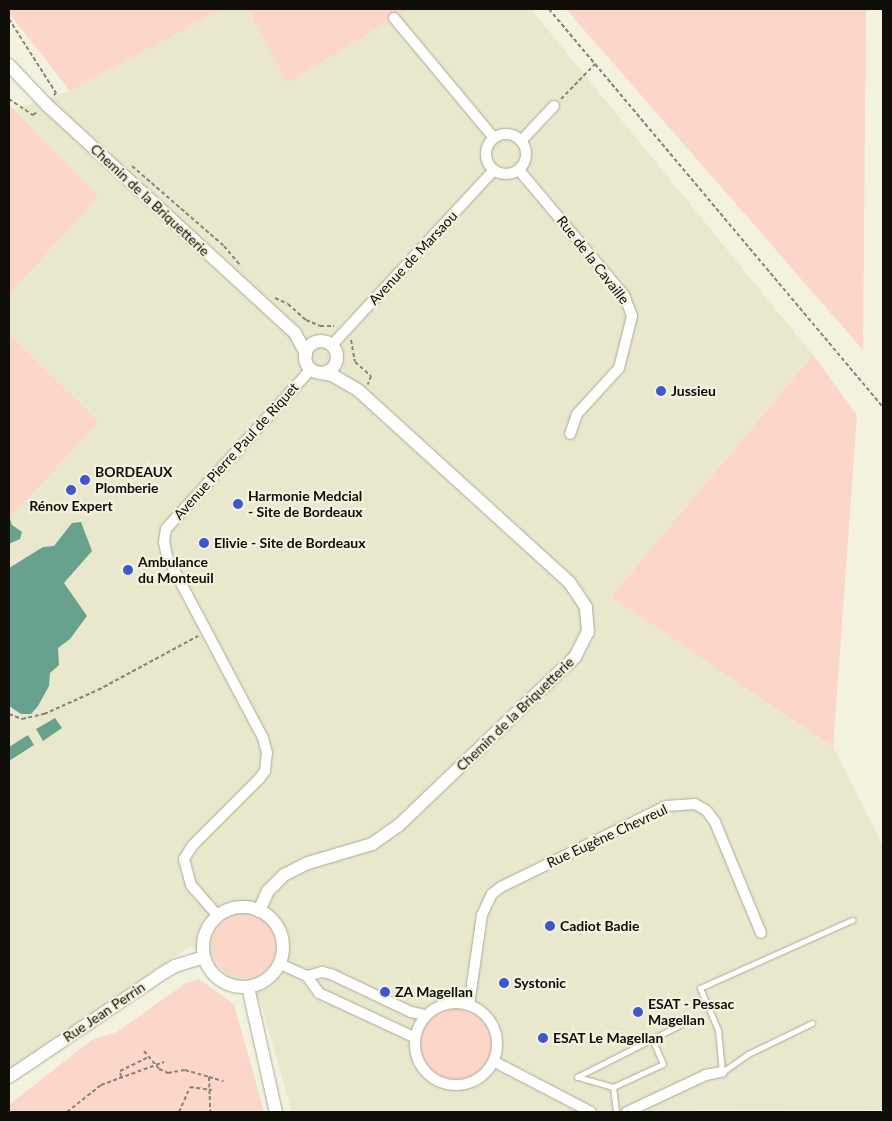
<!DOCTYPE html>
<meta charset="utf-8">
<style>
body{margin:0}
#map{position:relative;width:892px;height:1121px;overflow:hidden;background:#f3f2df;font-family:Lato,sans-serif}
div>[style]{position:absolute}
.built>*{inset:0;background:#e9e8cd}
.green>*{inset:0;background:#fcd6c9}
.round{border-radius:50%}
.water>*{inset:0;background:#68a28e}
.path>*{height:2px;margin-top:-1px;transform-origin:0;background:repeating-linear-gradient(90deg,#868578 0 4px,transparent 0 6.5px)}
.roads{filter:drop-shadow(0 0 1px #aaa997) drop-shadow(0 0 1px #aaa997)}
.service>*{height:5px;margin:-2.5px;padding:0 2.5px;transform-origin:2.5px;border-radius:2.5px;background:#fff}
.minor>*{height:10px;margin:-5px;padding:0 5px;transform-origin:5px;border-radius:5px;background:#fff}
.minor>.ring{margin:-5px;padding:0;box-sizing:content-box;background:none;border:10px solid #fff;border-radius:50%}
.tertiary>*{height:12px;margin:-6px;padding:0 6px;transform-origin:6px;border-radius:6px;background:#fff}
.tertiary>.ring{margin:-6px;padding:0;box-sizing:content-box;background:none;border:12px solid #fff;border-radius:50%}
.dots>*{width:14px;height:14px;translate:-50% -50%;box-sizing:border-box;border:2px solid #f3f2df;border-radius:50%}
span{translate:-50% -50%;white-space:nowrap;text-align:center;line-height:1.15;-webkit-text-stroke:4.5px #f3f2df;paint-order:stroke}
.street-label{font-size:14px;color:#0f0e08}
.poi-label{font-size:14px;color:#0f0e08;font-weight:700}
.left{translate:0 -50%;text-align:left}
.frame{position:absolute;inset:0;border:10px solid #0f0e08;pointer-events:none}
</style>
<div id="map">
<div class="built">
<i style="clip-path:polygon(223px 9px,248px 9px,287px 83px,409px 9px,531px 9px,813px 355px,611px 597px,833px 747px,883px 846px,883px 1110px,292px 1112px,260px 1001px,190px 946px,9px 1069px,9px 519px,97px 422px,9px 333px,9px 295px,97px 196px,15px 109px,70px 91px)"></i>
</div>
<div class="green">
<i style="clip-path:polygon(9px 9px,223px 9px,70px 91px,9px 13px)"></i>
<i style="clip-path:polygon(248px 9px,409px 9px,287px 83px)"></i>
<i style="clip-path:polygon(566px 9px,866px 9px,863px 350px)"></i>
<i style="clip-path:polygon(9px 104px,98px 196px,9px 295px)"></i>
<i style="clip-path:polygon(9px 333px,98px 422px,9px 519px)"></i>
<i style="clip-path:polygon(813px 355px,857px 415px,833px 747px,611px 597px)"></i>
<i class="round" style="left:212px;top:914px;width:64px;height:64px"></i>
<i style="clip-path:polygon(199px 979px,234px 1004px,264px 1112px,9px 1112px,9px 1105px,93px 1039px,117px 1032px,186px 983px)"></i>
<i class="round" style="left:421px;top:1009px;width:70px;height:70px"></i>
</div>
<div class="water">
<i style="clip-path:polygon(9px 516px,12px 525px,22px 532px,20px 539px,9px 544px)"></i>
<i style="clip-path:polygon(81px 522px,92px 551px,64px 583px,87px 616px,70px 639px,58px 648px,59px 665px,50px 673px,49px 686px,38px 706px,31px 714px,21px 714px,9px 706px,9px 568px,43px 547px,54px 546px,72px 523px)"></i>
<i style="clip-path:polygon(55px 718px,62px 728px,43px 741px,36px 729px)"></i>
<i style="clip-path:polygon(28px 735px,34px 745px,9px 761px,9px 747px)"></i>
</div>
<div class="path">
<i style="left:549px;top:9px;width:72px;rotate:50.1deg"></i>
<i style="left:9px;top:19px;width:88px;rotate:57.6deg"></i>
<i style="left:56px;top:93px;width:3px;rotate:135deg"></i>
<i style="left:9px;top:99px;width:29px;rotate:34deg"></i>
<i style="left:33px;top:115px;width:5px;rotate:-37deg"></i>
<i style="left:561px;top:99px;width:49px;rotate:-45.8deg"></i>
<i style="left:595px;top:64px;width:448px;rotate:50deg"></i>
<i style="left:132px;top:166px;width:122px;rotate:41deg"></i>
<i style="left:224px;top:246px;width:26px;rotate:50deg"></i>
<i style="left:275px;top:298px;width:14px;rotate:25deg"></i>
<i style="left:288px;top:304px;width:24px;rotate:42deg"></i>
<i style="left:306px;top:320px;width:15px;rotate:23deg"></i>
<i style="left:320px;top:326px;width:14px"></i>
<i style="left:351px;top:340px;width:22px;rotate:80deg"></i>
<i style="left:355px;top:362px;width:21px;rotate:41deg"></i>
<i style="left:371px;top:376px;width:9px;rotate:111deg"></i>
<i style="left:9px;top:714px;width:14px;rotate:21deg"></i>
<i style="left:22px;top:719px;width:23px;rotate:-13deg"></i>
<i style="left:44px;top:714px;width:59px;rotate:-24deg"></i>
<i style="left:98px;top:690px;width:114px;rotate:-28.4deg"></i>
<i style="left:144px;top:1051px;width:23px;rotate:50deg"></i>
<i style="left:159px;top:1069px;width:10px;rotate:24deg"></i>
<i style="left:168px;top:1073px;width:17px;rotate:-10deg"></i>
<i style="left:185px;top:1070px;width:25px;rotate:16deg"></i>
<i style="left:209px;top:1077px;width:35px;rotate:88deg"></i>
<i style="left:121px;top:1077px;width:6px;rotate:-99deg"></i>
<i style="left:120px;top:1071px;width:32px;rotate:-26deg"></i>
<i style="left:209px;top:1077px;width:15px;rotate:16deg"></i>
<i style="left:67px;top:1112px;width:43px;rotate:-38.5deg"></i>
<i style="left:101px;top:1085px;width:67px;rotate:-20.1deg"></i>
<i style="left:179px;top:1112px;width:27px;rotate:-66deg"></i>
<i style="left:190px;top:1087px;width:22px;rotate:8deg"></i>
</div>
<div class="roads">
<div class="service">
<i style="left:812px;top:1023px;width:71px;rotate:154.2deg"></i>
<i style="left:748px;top:1054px;width:32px;rotate:145deg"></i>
<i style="left:722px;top:1072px;width:42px;rotate:-95.4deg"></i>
<i style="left:718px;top:1030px;width:46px;rotate:-113.2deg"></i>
<i style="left:700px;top:988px;width:167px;rotate:-24.1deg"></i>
<i style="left:652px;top:1039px;width:27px;rotate:66deg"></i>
<i style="left:663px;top:1064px;width:55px;rotate:155.3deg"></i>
<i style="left:613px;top:1087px;width:37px;rotate:-164deg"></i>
<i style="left:577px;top:1077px;width:124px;rotate:-26.8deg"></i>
<i style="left:613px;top:1087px;width:25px;rotate:83deg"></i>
</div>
<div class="minor">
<i style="left:394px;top:18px;width:156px;rotate:50.2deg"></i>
<i class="ring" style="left:486px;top:134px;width:30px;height:30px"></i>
<i style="left:521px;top:141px;width:48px;rotate:-46.7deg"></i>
<i style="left:519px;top:170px;width:163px;rotate:50deg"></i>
<i style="left:624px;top:295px;width:22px;rotate:69deg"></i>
<i style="left:632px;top:316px;width:54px;rotate:104deg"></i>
<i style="left:619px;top:368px;width:62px;rotate:132.4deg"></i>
<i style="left:577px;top:414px;width:21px;rotate:109deg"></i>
<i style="left:332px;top:345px;width:238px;rotate:-47.2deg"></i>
<i style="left:218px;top:916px;width:41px;rotate:-131.1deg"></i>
<i style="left:191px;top:885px;width:27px;rotate:-105deg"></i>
<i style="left:184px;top:859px;width:15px;rotate:-58deg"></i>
<i style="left:192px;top:846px;width:95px;rotate:-45deg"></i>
<i style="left:259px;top:779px;width:10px;rotate:-53deg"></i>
<i style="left:265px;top:771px;width:18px;rotate:-84deg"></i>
<i style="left:267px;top:753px;width:16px;rotate:-105deg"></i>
<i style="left:263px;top:738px;width:205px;rotate:-117.9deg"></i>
<i style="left:167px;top:557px;width:15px;rotate:-101deg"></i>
<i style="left:164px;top:542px;width:13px;rotate:-81deg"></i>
<i style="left:166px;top:529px;width:216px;rotate:-47.8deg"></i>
<i style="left:280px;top:964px;width:30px;rotate:24deg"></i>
<i style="left:307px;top:976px;width:16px;rotate:-15deg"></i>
<i style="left:322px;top:972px;width:9px;rotate:13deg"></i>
<i style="left:331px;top:974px;width:89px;rotate:25.4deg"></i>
<i style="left:411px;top:1012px;width:14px;rotate:12deg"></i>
<i style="left:307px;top:976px;width:21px;rotate:55deg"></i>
<i style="left:319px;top:993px;width:105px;rotate:24.9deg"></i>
<i class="ring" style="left:415px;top:1003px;width:72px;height:72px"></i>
<i style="left:469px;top:1005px;width:91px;rotate:-81.8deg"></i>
<i style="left:482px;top:915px;width:23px;rotate:-65deg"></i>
<i style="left:492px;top:894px;width:11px;rotate:-38deg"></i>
<i style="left:501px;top:887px;width:184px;rotate:-26.1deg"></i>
<i style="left:666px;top:806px;width:29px;rotate:-4deg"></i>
<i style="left:695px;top:804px;width:13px;rotate:29deg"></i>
<i style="left:706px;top:810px;width:15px;rotate:53deg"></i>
<i style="left:715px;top:822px;width:120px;rotate:67.5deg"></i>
<i style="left:495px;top:1062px;width:108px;rotate:27.5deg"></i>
<i style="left:627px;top:1112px;width:87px;rotate:-25.1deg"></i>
<i style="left:706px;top:1075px;width:16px;rotate:-11deg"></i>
</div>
<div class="tertiary">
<i style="left:9px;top:65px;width:55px;rotate:46.5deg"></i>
<i style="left:47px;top:105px;width:337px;rotate:42.6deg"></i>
<i style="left:295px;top:333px;width:24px;rotate:62deg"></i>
<i class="ring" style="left:305px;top:341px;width:20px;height:20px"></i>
<i class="ring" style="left:203px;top:907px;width:68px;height:68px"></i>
<i style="left:259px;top:911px;width:22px;rotate:-66deg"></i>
<i style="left:268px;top:891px;width:23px;rotate:-45deg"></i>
<i style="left:284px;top:875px;width:27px;rotate:-27deg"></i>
<i style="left:308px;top:863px;width:67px;rotate:-16.5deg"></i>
<i style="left:372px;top:844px;width:32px;rotate:-35deg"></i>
<i style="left:398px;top:826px;width:245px;rotate:-43.7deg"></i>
<i style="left:575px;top:657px;width:28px;rotate:-63deg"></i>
<i style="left:588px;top:632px;width:25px;rotate:-95deg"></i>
<i style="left:586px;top:607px;width:30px;rotate:-124deg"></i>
<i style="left:569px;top:582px;width:285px;rotate:-137.7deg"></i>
<i style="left:358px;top:390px;width:30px;rotate:-150deg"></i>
<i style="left:332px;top:375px;width:11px;rotate:-170deg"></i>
<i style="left:248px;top:987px;width:128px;rotate:77.4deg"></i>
<i style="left:9px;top:1077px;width:182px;rotate:-34deg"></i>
<i style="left:160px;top:975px;width:17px;rotate:-31deg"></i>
<i style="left:175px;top:966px;width:30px;rotate:-17deg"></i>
</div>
</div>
<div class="dots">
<i style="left:661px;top:391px;background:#3e58cb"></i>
<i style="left:85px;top:480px;background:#3e58cb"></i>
<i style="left:71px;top:490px;background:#3e58cb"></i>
<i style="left:238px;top:504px;background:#3e58cb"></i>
<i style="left:204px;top:543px;background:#3e58cb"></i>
<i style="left:128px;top:570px;background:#3e58cb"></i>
<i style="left:550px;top:926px;background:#3e58cb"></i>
<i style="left:504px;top:983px;background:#3e58cb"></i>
<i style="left:385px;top:992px;background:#3e58cb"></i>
<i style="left:638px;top:1012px;background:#3e58cb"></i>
<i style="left:543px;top:1038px;background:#3e58cb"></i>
</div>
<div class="street-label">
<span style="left:150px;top:200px;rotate:43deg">Chemin de la Briquetterie</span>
<span style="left:413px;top:258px;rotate:-47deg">Avenue de Marsaou</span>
<span style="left:593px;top:260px;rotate:52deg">Rue de la Cavaille</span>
<span style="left:236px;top:451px;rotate:-48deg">Avenue Pierre Paul de Riquet</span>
<span style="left:515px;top:714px;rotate:-44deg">Chemin de la Briquetterie</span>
<span style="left:607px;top:836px;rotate:-25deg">Rue Eugène Chevreul</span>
<span style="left:104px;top:1012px;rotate:-34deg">Rue Jean Perrin</span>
</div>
<div class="poi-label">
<span class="left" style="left:671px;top:391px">Jussieu</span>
<span class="left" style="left:95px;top:480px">BORDEAUX<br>Plomberie</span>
<span class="left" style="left:248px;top:504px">Harmonie Medcial<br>- Site de Bordeaux</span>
<span style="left:71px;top:506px">Rénov Expert</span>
<span class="left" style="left:214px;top:543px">Elivie - Site de Bordeaux</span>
<span class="left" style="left:138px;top:570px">Ambulance<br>du Monteuil</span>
<span class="left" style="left:560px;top:926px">Cadiot Badie</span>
<span class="left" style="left:514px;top:983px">Systonic</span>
<span class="left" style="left:395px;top:992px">ZA Magellan</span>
<span class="left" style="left:648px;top:1012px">ESAT - Pessac<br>Magellan</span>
<span class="left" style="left:553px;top:1038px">ESAT Le Magellan</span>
</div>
<div class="frame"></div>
</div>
